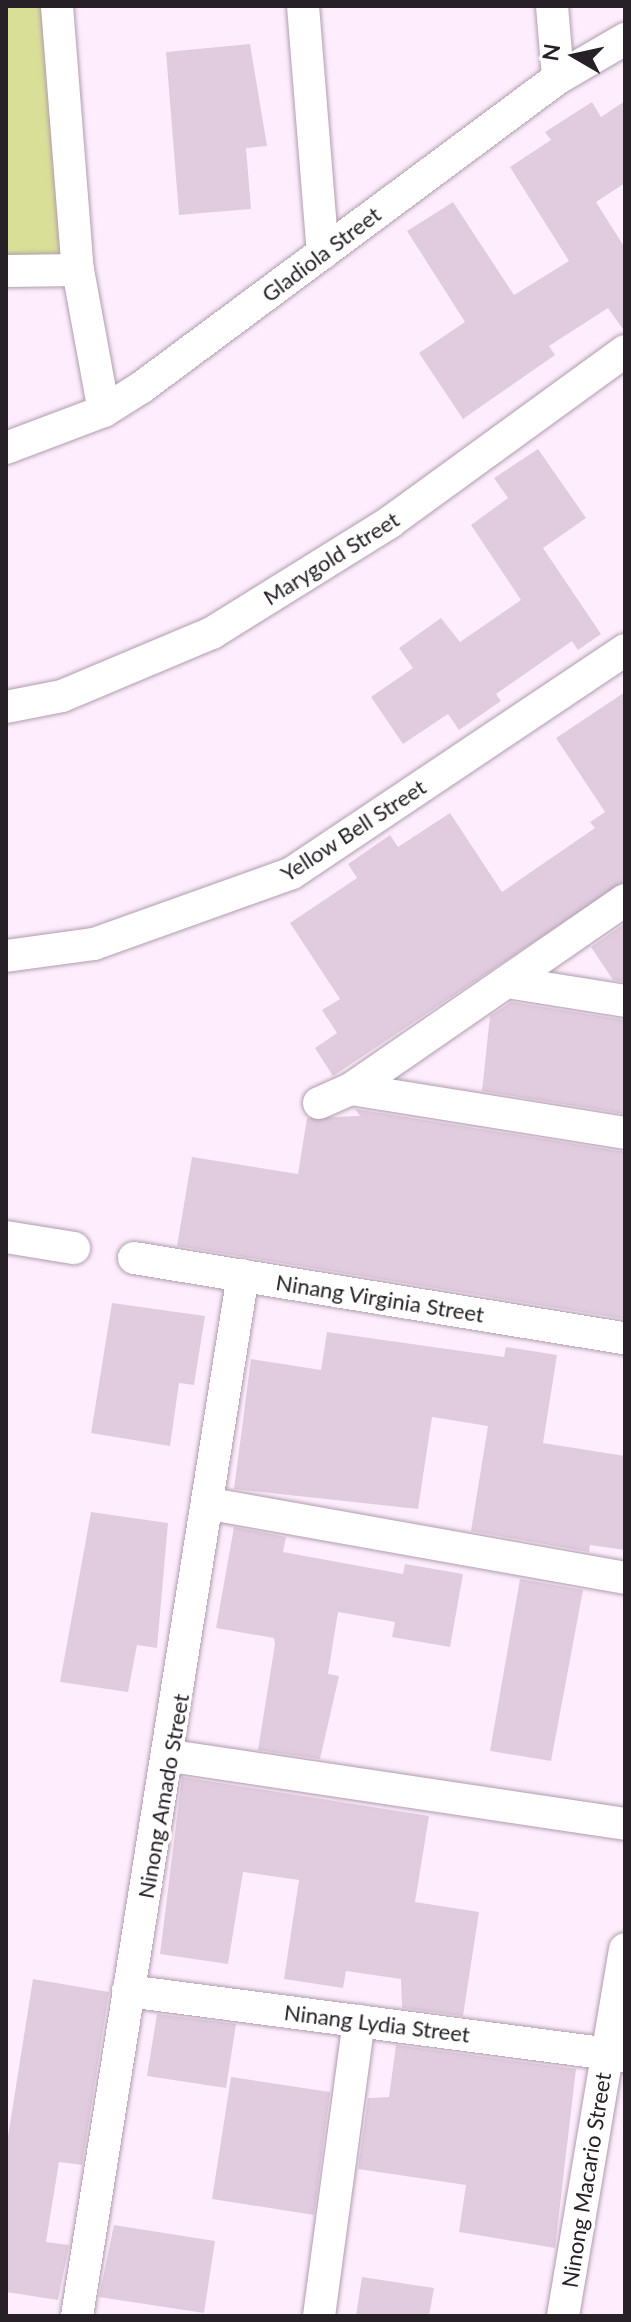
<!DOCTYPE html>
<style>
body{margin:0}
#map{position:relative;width:631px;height:2322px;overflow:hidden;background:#feeefd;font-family:Lato,sans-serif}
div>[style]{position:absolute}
.green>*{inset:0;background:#dadf98}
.building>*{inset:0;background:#e0ccde}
.roads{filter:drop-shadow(0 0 2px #b09dae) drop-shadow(0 0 2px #b09dae)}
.minor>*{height:32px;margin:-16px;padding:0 16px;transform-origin:16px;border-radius:16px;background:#fff}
span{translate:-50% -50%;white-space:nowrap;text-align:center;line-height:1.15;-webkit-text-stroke:7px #fff;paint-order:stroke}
.street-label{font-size:22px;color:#272027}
.frame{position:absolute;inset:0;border:8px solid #272027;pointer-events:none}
.north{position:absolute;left:535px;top:16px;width:80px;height:80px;-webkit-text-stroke:6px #fff;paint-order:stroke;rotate:279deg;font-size:22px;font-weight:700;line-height:32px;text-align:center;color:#272027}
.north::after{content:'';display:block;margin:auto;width:28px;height:36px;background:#272027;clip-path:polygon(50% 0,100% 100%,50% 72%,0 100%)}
</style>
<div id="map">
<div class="green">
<i style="clip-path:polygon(6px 6px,45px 6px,66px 262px,6px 263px)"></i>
</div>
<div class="building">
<i style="clip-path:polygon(250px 44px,267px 146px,246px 148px,251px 209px,179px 215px,166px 52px)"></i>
<i style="clip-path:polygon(625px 101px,625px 183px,596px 202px,625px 248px,625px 332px,608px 308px,549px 346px,555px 355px,463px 419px,419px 353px,465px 322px,407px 231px,453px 202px,514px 295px,569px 261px,510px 167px,551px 140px,545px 132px,592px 102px,601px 117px)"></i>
<i style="clip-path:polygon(538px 449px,586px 518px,543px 548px,601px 634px,578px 650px,572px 641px,496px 694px,501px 701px,459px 730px,448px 714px,403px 744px,371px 697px,413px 668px,399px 648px,441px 618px,460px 642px,521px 600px,471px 525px,508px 498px,494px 478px)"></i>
<i style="clip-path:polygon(625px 692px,625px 881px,333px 1076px,315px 1048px,337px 1033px,322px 1010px,340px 999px,290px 923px,357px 878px,348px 864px,390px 835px,398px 847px,450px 813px,502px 892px,595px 828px,590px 822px,605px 812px,556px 738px)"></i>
<i style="clip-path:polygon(624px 924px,625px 924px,625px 982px,613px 980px,591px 947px)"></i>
<i style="clip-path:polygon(511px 1002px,625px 1020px,625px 1114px,482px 1091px,490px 1016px)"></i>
<i style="clip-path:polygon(355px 1109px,625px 1152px,625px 1319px,177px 1246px,192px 1157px,298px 1174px,307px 1118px,360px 1116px)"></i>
<i style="clip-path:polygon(112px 1303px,205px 1316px,194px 1385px,179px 1383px,170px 1446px,91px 1433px)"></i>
<i style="clip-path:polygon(327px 1332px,504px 1357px,506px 1347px,557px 1355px,543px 1443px,625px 1456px,625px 1550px,590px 1545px,589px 1552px,471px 1531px,488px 1426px,432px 1417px,418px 1509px,234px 1489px,251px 1359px,321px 1370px)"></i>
<i style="clip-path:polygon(91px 1512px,168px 1523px,157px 1648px,137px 1645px,128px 1692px,60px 1682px)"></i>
<i style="clip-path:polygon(234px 1527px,286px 1537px,283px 1552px,403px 1574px,405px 1564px,463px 1574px,450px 1647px,392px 1637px,395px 1622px,338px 1612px,328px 1674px,339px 1676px,320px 1759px,258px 1750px,275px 1644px,274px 1638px,216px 1628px)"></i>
<i style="clip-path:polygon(520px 1579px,583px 1590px,551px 1761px,490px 1751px)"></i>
<i style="clip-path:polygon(182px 1777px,429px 1816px,415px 1902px,479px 1912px,463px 2016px,402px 2008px,401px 1979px,346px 1971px,343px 1988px,284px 1979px,299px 1880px,243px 1872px,228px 1964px,160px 1954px)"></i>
<i style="clip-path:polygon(33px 1979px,109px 1992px,82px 2165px,59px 2162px,46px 2242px,69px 2245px,58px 2300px,6px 2292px,6px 2149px)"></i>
<i style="clip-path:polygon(157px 2014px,236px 2024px,226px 2088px,147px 2076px)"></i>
<i style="clip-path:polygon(396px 2045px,576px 2069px,555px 2248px,459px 2232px,466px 2185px,358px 2169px,368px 2098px,389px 2097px)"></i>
<i style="clip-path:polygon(231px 2077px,330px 2092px,314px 2215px,212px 2199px)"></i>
<i style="clip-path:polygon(114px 2225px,215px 2241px,204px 2313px,99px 2297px)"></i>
<i style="clip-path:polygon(362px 2277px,434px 2288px,429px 2316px,356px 2316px)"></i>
</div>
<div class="roads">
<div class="minor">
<i style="left:57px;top:6px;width:265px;rotate:85.5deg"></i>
<i style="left:78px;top:270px;width:143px;rotate:79.6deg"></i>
<i style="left:303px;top:6px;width:248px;rotate:85.4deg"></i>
<i style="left:552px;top:6px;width:72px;rotate:85.2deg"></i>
<i style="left:6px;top:271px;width:72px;rotate:-0.8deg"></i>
<i style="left:6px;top:448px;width:105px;rotate:-20.7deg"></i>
<i style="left:104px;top:411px;width:45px;rotate:-32.3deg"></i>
<i style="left:142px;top:387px;width:518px;rotate:-36.6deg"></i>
<i style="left:558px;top:78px;width:78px;rotate:-30.2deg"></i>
<i style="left:6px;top:707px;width:57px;rotate:-11.1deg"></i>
<i style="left:62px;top:696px;width:163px;rotate:-22.8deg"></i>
<i style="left:212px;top:633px;width:210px;rotate:-31.9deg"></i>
<i style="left:390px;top:522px;width:291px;rotate:-36deg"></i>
<i style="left:6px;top:956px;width:89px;rotate:-7.8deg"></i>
<i style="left:94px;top:944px;width:210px;rotate:-19.7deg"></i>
<i style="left:292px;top:873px;width:401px;rotate:-33.8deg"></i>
<i style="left:507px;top:982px;width:120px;rotate:9.1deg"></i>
<i style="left:351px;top:1089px;width:278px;rotate:9.1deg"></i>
<i style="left:319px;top:1103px;width:35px;rotate:-24deg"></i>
<i style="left:351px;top:1089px;width:333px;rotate:-34.6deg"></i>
<i style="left:6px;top:1237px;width:69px;rotate:9.2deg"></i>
<i style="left:134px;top:1258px;width:497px;rotate:9.3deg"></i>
<i style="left:211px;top:1504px;width:421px;rotate:10.1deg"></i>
<i style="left:171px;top:1756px;width:459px;rotate:8.5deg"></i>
<i style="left:128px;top:1991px;width:501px;rotate:7.45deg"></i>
<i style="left:77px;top:2316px;width:1054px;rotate:-80.94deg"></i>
<i style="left:319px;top:2316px;width:298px;rotate:-82.3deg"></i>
<i style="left:563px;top:2316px;width:372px;rotate:-80.4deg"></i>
</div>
</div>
<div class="street-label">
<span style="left:321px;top:254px;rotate:-37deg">Gladiola Street</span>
<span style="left:331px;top:558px;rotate:-32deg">Marygold Street</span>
<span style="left:353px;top:830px;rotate:-33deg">Yellow Bell Street</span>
<span style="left:380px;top:1298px;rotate:9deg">Ninang Virginia Street</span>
<span style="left:163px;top:1796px;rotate:-80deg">Ninong Amado Street</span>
<span style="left:377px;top:2023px;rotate:7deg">Ninang Lydia Street</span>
<span style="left:586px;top:2180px;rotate:-81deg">Ninong Macario Street</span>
</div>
<div class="frame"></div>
<div class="north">N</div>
</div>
